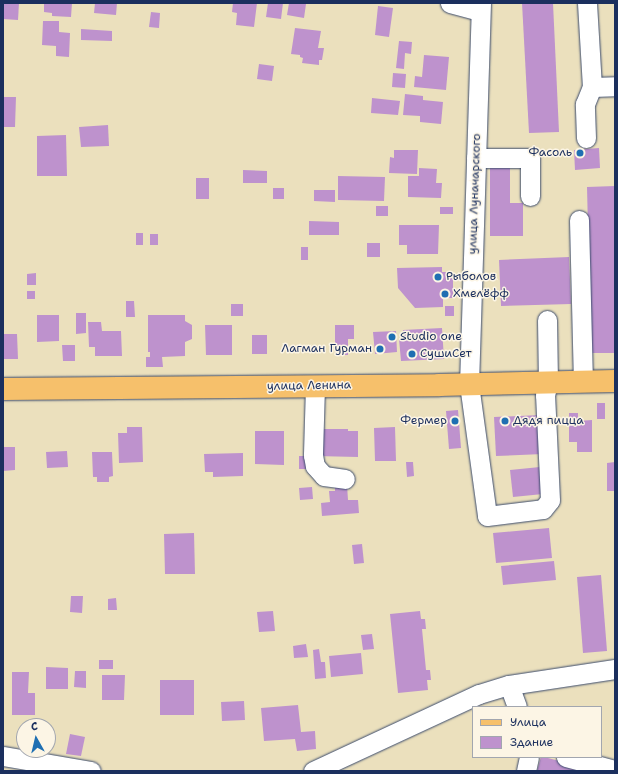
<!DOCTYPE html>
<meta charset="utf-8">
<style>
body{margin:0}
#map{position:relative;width:618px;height:774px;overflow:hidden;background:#ebe0bd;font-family:"Shantell Sans",sans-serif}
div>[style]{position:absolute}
.building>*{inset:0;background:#be92cd}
.roads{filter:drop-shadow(0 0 1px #3a4a6c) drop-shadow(0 0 1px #3a4a6c)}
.minor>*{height:19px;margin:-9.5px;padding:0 9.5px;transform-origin:9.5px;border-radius:9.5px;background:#fff}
.major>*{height:22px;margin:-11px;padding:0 11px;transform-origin:11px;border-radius:11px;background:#f6c06b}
.dots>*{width:11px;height:11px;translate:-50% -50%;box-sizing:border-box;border:2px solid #fcf5e5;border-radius:50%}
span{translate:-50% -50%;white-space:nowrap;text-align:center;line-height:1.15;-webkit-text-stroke:3px #fcf5e5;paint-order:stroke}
.poi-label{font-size:12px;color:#1b2f5e}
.right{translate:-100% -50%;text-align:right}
.left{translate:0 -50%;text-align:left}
.street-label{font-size:12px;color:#1b2f5e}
.frame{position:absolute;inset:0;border:4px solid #1b2f5e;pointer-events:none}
.legend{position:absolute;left:472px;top:706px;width:130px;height:52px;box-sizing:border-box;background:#fcf5e5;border:1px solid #a2a6af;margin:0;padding:5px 7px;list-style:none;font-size:12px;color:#1b2f5e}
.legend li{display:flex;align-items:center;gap:8px;height:20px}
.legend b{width:20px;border:1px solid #a2a6af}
.north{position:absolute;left:16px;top:718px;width:40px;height:40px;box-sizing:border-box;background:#fcf5e5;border:1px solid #a2a6af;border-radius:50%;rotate:352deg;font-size:11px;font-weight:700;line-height:16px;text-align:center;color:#1b2f5e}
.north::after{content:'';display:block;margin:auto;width:14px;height:18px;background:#1f6fb2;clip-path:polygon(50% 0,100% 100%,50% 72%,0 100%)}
</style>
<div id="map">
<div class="building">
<i style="clip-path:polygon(3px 3px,19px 3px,18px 20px,3px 19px)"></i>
<i style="clip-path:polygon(44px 3px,72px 3px,71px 17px,52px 16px,52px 13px,44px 12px)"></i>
<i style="clip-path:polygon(95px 3px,117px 3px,116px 15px,94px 13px)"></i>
<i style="clip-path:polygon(233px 3px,257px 3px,254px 27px,236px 25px,237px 13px,232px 12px)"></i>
<i style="clip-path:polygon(268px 3px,283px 3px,281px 19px,266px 17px)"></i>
<i style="clip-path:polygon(289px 3px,306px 4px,304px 18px,287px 15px)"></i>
<i style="clip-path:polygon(522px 3px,553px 3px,559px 132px,529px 133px)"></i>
<i style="clip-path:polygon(378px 6px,393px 8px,389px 37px,375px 35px)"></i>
<i style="clip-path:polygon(151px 12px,160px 13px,159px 28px,149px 27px)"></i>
<i style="clip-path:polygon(43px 21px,59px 21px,59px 32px,70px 33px,69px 57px,56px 56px,56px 46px,42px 45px)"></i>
<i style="clip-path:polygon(295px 28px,321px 31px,318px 48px,324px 48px,322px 60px,319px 60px,319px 65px,302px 63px,303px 58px,300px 57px,300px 55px,291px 54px)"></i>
<i style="clip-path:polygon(81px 29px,112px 31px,112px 41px,81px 40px)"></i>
<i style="clip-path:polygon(399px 41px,412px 42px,411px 54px,405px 53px,404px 69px,396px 68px)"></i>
<i style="clip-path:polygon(424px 55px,449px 57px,446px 90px,414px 87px,415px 76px,422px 77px)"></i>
<i style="clip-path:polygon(259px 64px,274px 66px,272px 81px,257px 79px)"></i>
<i style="clip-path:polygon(393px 73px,406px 74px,405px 88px,392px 87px)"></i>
<i style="clip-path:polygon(405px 94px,423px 96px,423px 100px,443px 102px,441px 124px,420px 122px,420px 116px,403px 115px)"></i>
<i style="clip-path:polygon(3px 97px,16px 97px,15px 127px,3px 127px)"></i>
<i style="clip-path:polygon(372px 98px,400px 101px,398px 115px,371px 113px)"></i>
<i style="clip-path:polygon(108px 125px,109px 146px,81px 147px,79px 127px)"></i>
<i style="clip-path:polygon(66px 135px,67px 176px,37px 176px,37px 136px)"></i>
<i style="clip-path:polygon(599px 148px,600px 168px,575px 170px,574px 150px)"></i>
<i style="clip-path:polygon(394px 150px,418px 150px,417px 174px,389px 173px,390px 157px,394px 158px)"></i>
<i style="clip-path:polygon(490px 165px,510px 165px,510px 203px,523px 203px,523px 236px,490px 236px)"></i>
<i style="clip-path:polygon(419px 168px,437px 169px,436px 183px,442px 183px,441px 198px,408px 197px,408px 176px,419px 176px)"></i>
<i style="clip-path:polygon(243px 170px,267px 171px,267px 183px,243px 183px)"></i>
<i style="clip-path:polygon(338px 176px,385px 177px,384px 201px,338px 200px)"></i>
<i style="clip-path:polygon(196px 178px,209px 178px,209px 199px,196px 199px)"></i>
<i style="clip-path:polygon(615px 186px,615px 353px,591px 353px,587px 187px)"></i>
<i style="clip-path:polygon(273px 188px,284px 188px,284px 199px,273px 199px)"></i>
<i style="clip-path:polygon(314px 190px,335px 190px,335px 202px,314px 201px)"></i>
<i style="clip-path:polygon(376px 206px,388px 206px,388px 216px,376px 216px)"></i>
<i style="clip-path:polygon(440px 207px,453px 207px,453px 214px,440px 214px)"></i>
<i style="clip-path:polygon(309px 221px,339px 222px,339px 235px,309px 235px)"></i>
<i style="clip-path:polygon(399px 225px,439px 225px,438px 254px,407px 254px,407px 245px,399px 245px)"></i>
<i style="clip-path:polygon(136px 233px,143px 233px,143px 245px,136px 245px)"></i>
<i style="clip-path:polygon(150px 234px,158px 234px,158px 245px,150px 245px)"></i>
<i style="clip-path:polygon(367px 243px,380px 243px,380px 257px,367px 257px)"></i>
<i style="clip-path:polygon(301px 247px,308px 247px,308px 260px,301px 260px)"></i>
<i style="clip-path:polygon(569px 257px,571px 304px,501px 306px,499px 260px)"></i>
<i style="clip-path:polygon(442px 267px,442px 272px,453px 272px,453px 298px,443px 298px,443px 307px,415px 308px,398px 288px,397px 268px)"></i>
<i style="clip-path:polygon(36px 273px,36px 285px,27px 285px,27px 274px)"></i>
<i style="clip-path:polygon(27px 291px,35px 291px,35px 299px,27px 299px)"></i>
<i style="clip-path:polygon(126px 301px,134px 301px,135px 317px,126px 317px)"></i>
<i style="clip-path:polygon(231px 304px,243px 304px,243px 316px,231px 316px)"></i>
<i style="clip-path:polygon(445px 306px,454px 306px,454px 316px,445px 316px)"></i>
<i style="clip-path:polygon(76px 313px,86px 313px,86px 333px,76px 334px)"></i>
<i style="clip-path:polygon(37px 315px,59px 315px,59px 341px,37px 342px)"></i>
<i style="clip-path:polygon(148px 315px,185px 315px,185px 321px,192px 325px,192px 339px,185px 342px,185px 356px,162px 357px,163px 367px,146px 367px,146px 357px,150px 357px,150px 352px,148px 352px)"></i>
<i style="clip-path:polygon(88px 322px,101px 322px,102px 331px,121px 331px,122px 356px,95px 356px,95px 347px,89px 347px)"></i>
<i style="clip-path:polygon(205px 325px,232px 325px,232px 355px,206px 355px)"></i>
<i style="clip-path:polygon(335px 325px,354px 325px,354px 339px,348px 339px,348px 355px,335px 355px)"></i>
<i style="clip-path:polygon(442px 328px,444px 359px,401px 361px,399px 339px,404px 339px,403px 330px)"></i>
<i style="clip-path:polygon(396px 331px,397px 352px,375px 354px,373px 332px)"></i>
<i style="clip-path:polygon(3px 334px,17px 334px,18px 359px,3px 359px)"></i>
<i style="clip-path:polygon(252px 335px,267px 335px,267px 354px,252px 354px)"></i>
<i style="clip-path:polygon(62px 345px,75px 345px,75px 361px,63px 361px)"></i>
<i style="clip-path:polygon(597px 403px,605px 403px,605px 419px,597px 419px)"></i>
<i style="clip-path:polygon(458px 410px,461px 448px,449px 449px,446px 411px)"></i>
<i style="clip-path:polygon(569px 413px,578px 413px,578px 421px,592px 420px,592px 452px,577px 452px,577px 442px,569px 442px)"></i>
<i style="clip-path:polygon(541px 415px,543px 454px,496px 456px,494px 417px)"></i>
<i style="clip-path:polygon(127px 427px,142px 427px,143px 462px,119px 463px,118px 433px,127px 433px)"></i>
<i style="clip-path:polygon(395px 427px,396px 461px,375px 461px,374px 428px)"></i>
<i style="clip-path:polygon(321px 429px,348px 429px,348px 431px,358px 431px,358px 457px,315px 456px)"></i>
<i style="clip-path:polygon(255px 431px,284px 431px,284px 465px,255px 464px)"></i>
<i style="clip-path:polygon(3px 447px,15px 447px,15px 470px,3px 471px)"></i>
<i style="clip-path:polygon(67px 451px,68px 467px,47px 468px,46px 452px)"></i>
<i style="clip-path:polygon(92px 452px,112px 452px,113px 476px,109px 477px,109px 482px,97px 482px,97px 477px,93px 477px)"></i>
<i style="clip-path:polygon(243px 453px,243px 476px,213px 477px,213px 472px,205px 472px,204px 454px)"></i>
<i style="clip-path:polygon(299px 456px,309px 456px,309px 469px,299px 469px)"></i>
<i style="clip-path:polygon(406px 462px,413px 462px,414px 476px,407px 477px)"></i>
<i style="clip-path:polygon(615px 462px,615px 491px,607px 491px,607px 463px)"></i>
<i style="clip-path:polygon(540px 467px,543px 494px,513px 497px,510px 470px)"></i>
<i style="clip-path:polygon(347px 485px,348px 500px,358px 500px,359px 513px,322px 516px,321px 503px,330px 502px,329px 491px,335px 491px,335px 486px)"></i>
<i style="clip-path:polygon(312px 487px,313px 499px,300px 500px,299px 488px)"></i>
<i style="clip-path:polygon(549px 528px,552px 558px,496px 563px,493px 533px)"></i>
<i style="clip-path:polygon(194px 533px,195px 574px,165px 574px,164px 534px)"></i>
<i style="clip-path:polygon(362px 544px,364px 563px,354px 564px,352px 545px)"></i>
<i style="clip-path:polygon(554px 561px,556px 580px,503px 585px,501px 566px)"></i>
<i style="clip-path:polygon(601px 575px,607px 651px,583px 653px,577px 577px)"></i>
<i style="clip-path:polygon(71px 596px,83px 596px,82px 613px,70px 612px)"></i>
<i style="clip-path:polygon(116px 598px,117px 610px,108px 610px,108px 599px)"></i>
<i style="clip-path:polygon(273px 611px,275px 631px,259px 632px,257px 612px)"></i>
<i style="clip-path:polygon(420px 611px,421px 619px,425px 619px,426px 629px,422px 629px,426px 670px,430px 670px,431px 680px,427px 680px,428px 690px,398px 693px,390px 614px)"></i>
<i style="clip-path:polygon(372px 634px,374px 649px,363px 650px,361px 635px)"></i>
<i style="clip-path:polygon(306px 644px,308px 657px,294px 658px,293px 646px)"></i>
<i style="clip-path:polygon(319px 649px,321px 662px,325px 662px,326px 678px,315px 679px,313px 650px)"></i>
<i style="clip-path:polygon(361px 653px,363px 674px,331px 677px,329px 656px)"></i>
<i style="clip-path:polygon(99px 660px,113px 660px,113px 669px,99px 669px)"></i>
<i style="clip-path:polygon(46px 667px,68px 668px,68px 689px,46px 689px)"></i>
<i style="clip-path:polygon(75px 671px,86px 671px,86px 688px,74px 687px)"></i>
<i style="clip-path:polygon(12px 672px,29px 672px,28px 693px,35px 693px,35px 715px,12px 715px)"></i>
<i style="clip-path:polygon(102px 675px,125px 675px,124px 700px,102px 700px)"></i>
<i style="clip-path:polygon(160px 680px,194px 680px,194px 715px,160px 715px)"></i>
<i style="clip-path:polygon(244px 701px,245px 720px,222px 721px,221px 702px)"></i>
<i style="clip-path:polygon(298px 705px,301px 732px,315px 731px,316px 749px,297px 751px,295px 739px,264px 741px,261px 708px)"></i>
<i style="clip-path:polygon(70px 734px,85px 737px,81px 756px,66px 754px)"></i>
<i style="clip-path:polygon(541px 757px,544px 757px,598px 771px,537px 771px)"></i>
</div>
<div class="roads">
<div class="minor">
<i style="left:450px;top:3px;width:31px;rotate:15deg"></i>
<i style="left:481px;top:3px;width:381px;rotate:91.8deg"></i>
<i style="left:469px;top:384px;width:133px;rotate:82.2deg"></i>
<i style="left:487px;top:516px;width:56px;rotate:-7.1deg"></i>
<i style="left:543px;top:509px;width:11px;rotate:-52deg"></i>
<i style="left:550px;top:500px;width:105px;rotate:-92.7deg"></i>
<i style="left:545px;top:395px;width:12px;rotate:-76deg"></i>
<i style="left:548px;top:383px;width:63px;rotate:-90.9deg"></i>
<i style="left:587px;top:3px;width:84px;rotate:86.6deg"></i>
<i style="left:592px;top:87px;width:23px;rotate:-2deg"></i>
<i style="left:586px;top:138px;width:34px;rotate:-92deg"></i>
<i style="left:585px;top:104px;width:18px;rotate:-68deg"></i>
<i style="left:476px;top:158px;width:54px"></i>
<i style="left:530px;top:158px;width:38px;rotate:90deg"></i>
<i style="left:579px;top:220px;width:162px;rotate:88.6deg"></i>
<i style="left:315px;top:386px;width:69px;rotate:91.7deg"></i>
<i style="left:313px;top:455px;width:11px;rotate:80deg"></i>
<i style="left:315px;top:466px;width:13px;rotate:48deg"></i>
<i style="left:324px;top:476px;width:21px;rotate:8deg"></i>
<i style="left:509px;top:685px;width:23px;rotate:70deg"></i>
<i style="left:3px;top:756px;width:89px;rotate:9.7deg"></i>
<i style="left:566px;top:757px;width:51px;rotate:14.9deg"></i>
<i style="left:313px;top:771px;width:183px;rotate:-24.9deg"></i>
<i style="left:479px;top:694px;width:31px;rotate:-17deg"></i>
<i style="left:509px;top:685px;width:107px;rotate:-8.6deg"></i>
<i style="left:526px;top:771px;width:14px;rotate:-78deg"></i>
</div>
<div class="major">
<i style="left:3px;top:389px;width:436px;rotate:-0.5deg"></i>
<i style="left:439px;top:385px;width:176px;rotate:-1.3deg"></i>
</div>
</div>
<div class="dots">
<i style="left:580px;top:153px;background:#1f6fb2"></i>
<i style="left:438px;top:277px;background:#1f6fb2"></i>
<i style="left:445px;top:294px;background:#1f6fb2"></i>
<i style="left:392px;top:337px;background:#1f6fb2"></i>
<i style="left:380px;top:349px;background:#1f6fb2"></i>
<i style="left:412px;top:354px;background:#1f6fb2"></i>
<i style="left:455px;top:421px;background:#1f6fb2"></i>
<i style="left:505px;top:421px;background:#1f6fb2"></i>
</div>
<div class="poi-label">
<span class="right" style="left:572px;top:153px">Фасоль</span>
<span class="left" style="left:446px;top:277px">Рыболов</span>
<span class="left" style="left:453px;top:294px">Хмелёфф</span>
<span class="left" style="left:400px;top:337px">Studio one</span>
<span class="right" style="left:372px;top:349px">Лагман Гурман</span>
<span class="left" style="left:420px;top:354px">СушиСет</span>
<span class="right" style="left:447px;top:421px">Фермер</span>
<span class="left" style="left:513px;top:421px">Дядя пицца</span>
</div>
<div class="street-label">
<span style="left:475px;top:194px;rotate:-88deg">улица Луначарского</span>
<span style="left:309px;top:386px;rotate:-1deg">улица Ленина</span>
</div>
<div class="frame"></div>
<ul class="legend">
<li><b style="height:5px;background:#f6c06b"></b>Улица</li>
<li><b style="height:11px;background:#be92cd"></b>Здание</li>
</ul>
<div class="north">С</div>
</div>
